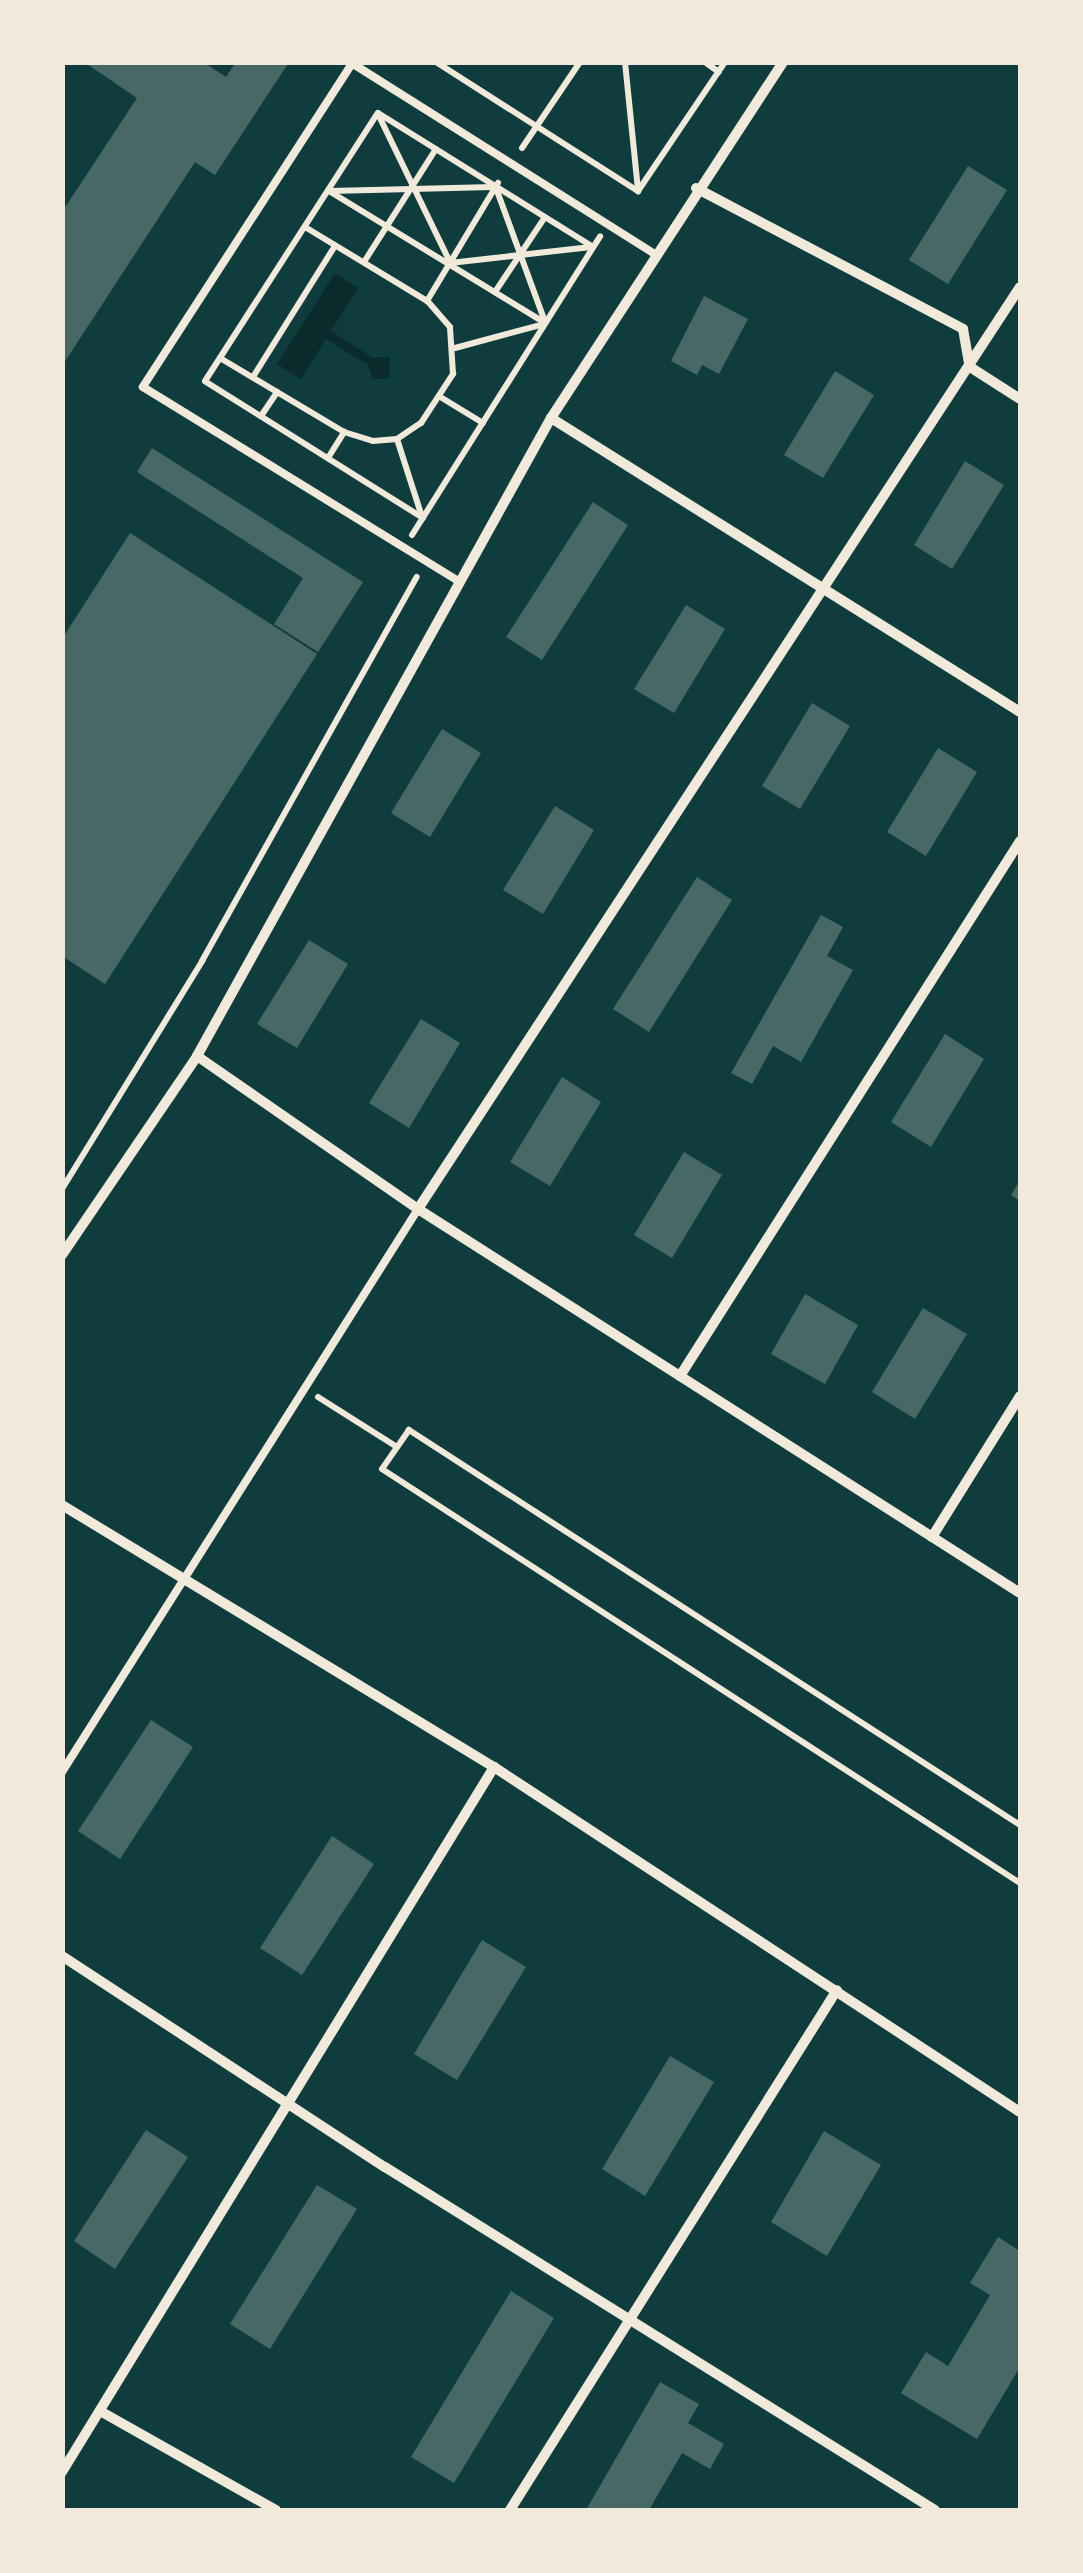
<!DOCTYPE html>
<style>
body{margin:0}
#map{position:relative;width:1083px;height:2573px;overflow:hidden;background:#0f3d3e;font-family:"Fira Sans Condensed",sans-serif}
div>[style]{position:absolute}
.water>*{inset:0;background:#0a2a2b}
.building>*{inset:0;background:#486865}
.path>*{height:6px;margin:-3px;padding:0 3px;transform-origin:3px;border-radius:3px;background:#f1e9da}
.service>*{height:8px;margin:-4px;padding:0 4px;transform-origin:4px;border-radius:4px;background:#f1e9da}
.minor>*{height:10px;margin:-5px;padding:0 5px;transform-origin:5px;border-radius:5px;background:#f1e9da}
span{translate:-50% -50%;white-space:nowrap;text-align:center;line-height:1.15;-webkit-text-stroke:9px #f1e9da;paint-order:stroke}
.frame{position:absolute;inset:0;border:65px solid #f1e9da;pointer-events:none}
</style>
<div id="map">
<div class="water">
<i style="clip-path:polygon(335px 273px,358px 288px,331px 331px,373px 358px,390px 357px,389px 379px,373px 379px,368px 365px,326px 339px,301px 379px,277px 364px)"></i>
</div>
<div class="building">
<i style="clip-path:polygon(84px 62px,203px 62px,226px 77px,236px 62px,289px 62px,215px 175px,195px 162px,62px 366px,62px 212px,137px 98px)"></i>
<i style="clip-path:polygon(968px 166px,1007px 190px,948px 284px,909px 260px)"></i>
<i style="clip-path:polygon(704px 296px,748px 319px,719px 374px,702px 365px,697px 375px,671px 361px)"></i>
<i style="clip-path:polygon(835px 371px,874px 395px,823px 478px,784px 455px)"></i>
<i style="clip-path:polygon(152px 448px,363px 582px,318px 652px,274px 624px,303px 578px,137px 472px)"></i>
<i style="clip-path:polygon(965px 461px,1004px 485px,952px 569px,914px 545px)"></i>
<i style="clip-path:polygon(593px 502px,628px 525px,542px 660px,506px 637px)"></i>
<i style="clip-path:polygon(130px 533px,317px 654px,105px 984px,62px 956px,62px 639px)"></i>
<i style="clip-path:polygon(686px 605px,725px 629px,674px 713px,634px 689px)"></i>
<i style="clip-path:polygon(812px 703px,850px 726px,800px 809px,762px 786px)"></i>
<i style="clip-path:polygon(442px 729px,481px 753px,430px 837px,391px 813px)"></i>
<i style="clip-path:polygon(938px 748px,977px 772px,926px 856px,887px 832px)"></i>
<i style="clip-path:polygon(555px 806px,594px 830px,543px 914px,503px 890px)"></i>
<i style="clip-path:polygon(697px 877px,732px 900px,649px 1032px,613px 1009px)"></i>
<i style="clip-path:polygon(821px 915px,843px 927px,827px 956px,853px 970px,801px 1062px,773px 1046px,752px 1084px,731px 1073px)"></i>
<i style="clip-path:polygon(309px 940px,348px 964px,297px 1048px,257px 1024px)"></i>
<i style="clip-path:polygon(421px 1019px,460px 1043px,409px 1128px,369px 1103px)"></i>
<i style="clip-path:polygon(945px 1034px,984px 1059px,931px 1147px,891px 1122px)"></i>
<i style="clip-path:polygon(562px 1077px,601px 1102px,550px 1186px,510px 1162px)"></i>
<i style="clip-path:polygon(684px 1152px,722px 1175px,672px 1258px,634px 1235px)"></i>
<i style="clip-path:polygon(1020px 1180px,1020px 1201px,1011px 1195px)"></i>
<i style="clip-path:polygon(805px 1294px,858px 1325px,825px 1384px,771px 1354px)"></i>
<i style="clip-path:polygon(923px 1308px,967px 1334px,915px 1419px,872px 1392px)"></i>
<i style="clip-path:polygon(151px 1720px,193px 1747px,120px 1859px,78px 1831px)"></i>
<i style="clip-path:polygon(332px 1836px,374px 1864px,302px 1975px,260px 1948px)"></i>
<i style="clip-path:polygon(482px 1940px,526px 1967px,457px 2080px,414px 2054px)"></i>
<i style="clip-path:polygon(670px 2056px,714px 2082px,645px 2196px,602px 2169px)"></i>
<i style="clip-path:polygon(146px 2130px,188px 2157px,115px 2269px,74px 2241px)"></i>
<i style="clip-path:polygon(824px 2131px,881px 2165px,827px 2256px,771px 2222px)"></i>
<i style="clip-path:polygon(317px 2185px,357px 2209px,270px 2349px,230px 2324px)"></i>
<i style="clip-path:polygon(998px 2237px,1020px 2251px,1020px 2367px,977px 2439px,901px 2393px,926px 2352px,948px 2366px,990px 2295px,970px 2283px)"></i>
<i style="clip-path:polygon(511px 2291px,554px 2318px,454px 2483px,411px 2457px)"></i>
<i style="clip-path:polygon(660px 2382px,699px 2404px,688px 2423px,724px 2444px,710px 2469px,682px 2453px,649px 2510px,586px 2510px)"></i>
</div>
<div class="path">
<i style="left:436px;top:62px;width:240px;rotate:32.6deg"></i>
<i style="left:638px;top:191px;width:156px;rotate:-56deg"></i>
<i style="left:625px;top:62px;width:130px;rotate:84.2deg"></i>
<i style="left:705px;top:62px;width:17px;rotate:36deg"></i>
<i style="left:379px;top:116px;width:162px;rotate:64.1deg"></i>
<i style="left:522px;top:148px;width:104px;rotate:-56deg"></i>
<i style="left:496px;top:188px;width:143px;rotate:69.9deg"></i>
<i style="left:329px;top:191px;width:253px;rotate:31.4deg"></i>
<i style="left:330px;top:191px;width:163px;rotate:-1.4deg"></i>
<i style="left:305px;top:227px;width:143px;rotate:31.2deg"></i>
<i style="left:427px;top:301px;width:138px;rotate:-59deg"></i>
<i style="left:364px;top:262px;width:134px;rotate:-57.5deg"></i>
<i style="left:450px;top:263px;width:142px;rotate:-6.5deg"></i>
<i style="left:495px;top:292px;width:90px;rotate:-56.3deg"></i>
<i style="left:455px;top:348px;width:92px;rotate:-15.1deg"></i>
<i style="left:220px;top:358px;width:144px;rotate:30.8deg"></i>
<i style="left:344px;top:432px;width:30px;rotate:17deg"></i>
<i style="left:373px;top:441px;width:24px;rotate:-5deg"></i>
<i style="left:397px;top:439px;width:29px;rotate:-34deg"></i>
<i style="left:421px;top:423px;width:59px;rotate:-56.9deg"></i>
<i style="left:453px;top:374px;width:47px;rotate:-93.7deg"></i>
<i style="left:450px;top:327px;width:35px;rotate:-131deg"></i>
<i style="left:253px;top:377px;width:155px;rotate:-58deg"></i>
<i style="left:442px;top:398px;width:48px;rotate:31.4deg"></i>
<i style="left:261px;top:416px;width:29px;rotate:-56deg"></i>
<i style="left:397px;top:439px;width:82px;rotate:72.2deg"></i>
<i style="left:328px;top:458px;width:31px;rotate:-58deg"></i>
<i style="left:423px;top:518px;width:257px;rotate:-147.9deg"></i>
<i style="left:205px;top:381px;width:319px;rotate:-57.2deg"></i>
<i style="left:378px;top:113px;width:253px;rotate:31.9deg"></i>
<i style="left:412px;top:535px;width:353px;rotate:-57.8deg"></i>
<i style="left:62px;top:1189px;width:268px;rotate:-58.4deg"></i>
<i style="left:202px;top:961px;width:440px;rotate:-60.8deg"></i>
<i style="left:318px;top:1397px;width:93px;rotate:32.3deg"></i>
<i style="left:1020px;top:1825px;width:728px;rotate:-147.12deg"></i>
<i style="left:409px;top:1430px;width:47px;rotate:124.7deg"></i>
<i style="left:382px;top:1469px;width:761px;rotate:32.98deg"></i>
</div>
<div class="service">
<i style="left:350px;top:62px;width:358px;rotate:32.2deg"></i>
<i style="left:353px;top:62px;width:387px;rotate:122.9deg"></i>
<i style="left:143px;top:387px;width:370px;rotate:31.6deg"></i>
<i style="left:62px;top:1772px;width:666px;rotate:-57.69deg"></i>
</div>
<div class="minor">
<i style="left:696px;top:188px;width:302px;rotate:27.8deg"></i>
<i style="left:963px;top:329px;width:39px;rotate:80deg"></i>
<i style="left:970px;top:367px;width:59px;rotate:32.6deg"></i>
<i style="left:551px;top:418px;width:554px;rotate:32.08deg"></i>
<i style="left:197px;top:1056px;width:269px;rotate:34.7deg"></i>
<i style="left:418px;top:1209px;width:714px;rotate:32.53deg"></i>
<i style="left:418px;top:1209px;width:1101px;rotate:-56.86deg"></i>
<i style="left:62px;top:1255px;width:240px;rotate:-55.8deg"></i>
<i style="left:197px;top:1056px;width:730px;rotate:-60.98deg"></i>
<i style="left:551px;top:418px;width:425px;rotate:-56.9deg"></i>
<i style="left:680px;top:1376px;width:634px;rotate:-57.56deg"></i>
<i style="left:62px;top:1505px;width:505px;rotate:31.24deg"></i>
<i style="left:494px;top:1767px;width:629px;rotate:33.26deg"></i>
<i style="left:932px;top:1537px;width:166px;rotate:-58deg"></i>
<i style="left:62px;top:1956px;width:386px;rotate:33.2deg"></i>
<i style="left:385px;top:2167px;width:648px;rotate:31.95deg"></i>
<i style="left:100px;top:2411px;width:202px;rotate:29.4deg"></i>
<i style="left:62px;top:2472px;width:827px;rotate:-58.5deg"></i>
<i style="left:510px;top:2510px;width:614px;rotate:-57.84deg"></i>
</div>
<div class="frame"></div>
</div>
